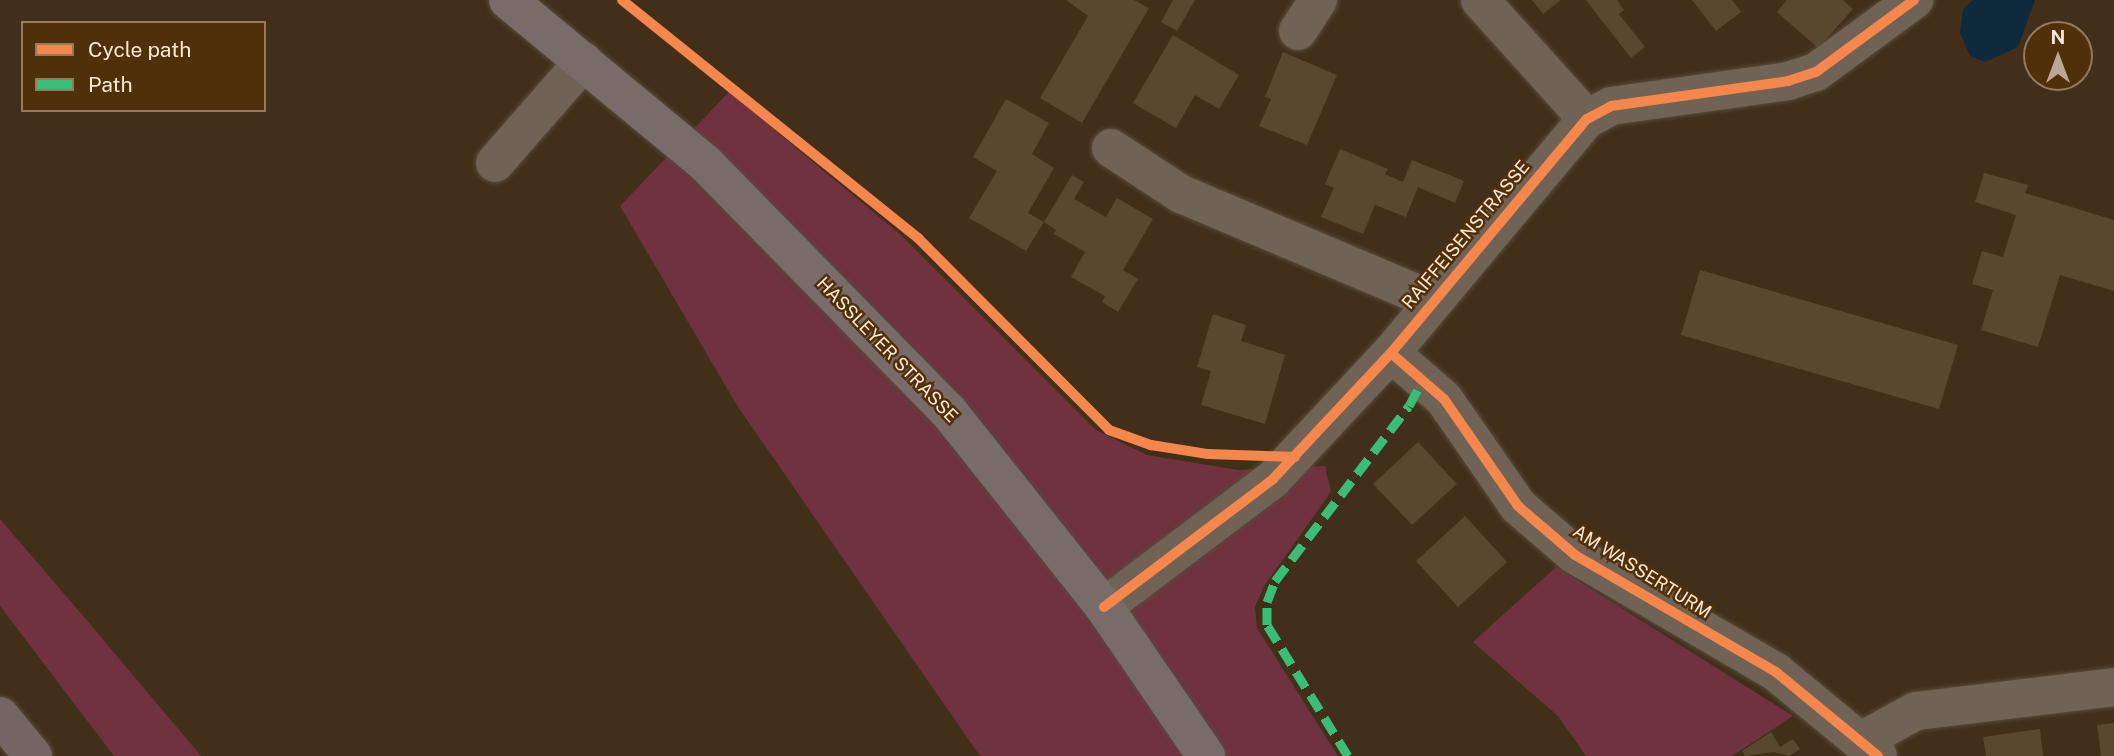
<!DOCTYPE html>
<style>
body{margin:0}
#map{position:relative;width:2114px;height:756px;overflow:hidden;background:#412f1a;font-family:"Public Sans",sans-serif}
div>[style]{position:absolute}
.green>*{inset:0;background:#70323f}
.water>*{inset:0;background:#0f2a3d}
.building>*{inset:0;background:#5a472f}
.roads{filter:drop-shadow(0 0 2px #584a3b) drop-shadow(0 0 2px #584a3b)}
.minor>*{height:38px;margin:-19px;padding:0 19px;transform-origin:19px;border-radius:19px;background:#706255}
.major>*{height:38px;margin:-19px;padding:0 19px;transform-origin:19px;border-radius:19px;background:#796b67}
.highway>*{height:38px;margin:-19px;padding:0 19px;transform-origin:19px;border-radius:19px;background:#736562}
.quiet>*{height:9px;margin-top:-4.5px;transform-origin:0;background:repeating-linear-gradient(90deg,#3abd76 0 18px,transparent 0 27px)}
.cycleway>*{height:10px;margin:-5px;padding:0 5px;transform-origin:5px;border-radius:5px;background:#f5874c}
span{translate:-50% -50%;white-space:nowrap;text-align:center;line-height:1.15;-webkit-text-stroke:5px #50300b;paint-order:stroke}
.street-label{font-size:18px;color:#fde8d5}
.legend{position:absolute;left:21px;top:21px;width:245px;height:91px;box-sizing:border-box;background:#50300b;border:2px solid #957a5c;margin:0;padding:9px 12px;list-style:none;font-size:21px;color:#fde8d5}
.legend li{display:flex;align-items:center;gap:14px;height:35px}
.legend b{width:35px;border:2px solid #957a5c}
.north{position:absolute;left:2023px;top:21px;width:70px;height:70px;box-sizing:border-box;background:#50300b;border:2px solid #957a5c;border-radius:50%;rotate:0deg;font-size:19px;font-weight:700;line-height:28px;text-align:center;color:#fde8d5}
.north::after{content:'';display:block;margin:auto;width:24px;height:32px;background:#bba794;clip-path:polygon(50% 0,100% 100%,50% 72%,0 100%)}
</style>
<div id="map">
<div class="green">
<i style="clip-path:polygon(729px 92px,901px 235px,1096px 430px,1147px 455px,1238px 470px,1325px 466px,1331px 492px,1264px 586px,1255px 607px,1257px 628px,1338px 756px,980px 756px,738px 407px,620px 206px)"></i>
<i style="clip-path:polygon(0 519px,90px 624px,201px 756px,114px 756px,0 606px)"></i>
<i style="clip-path:polygon(1556px 567px,1793px 716px,1732px 756px,1586px 756px,1558px 716px,1473px 642px)"></i>
</div>
<div class="water">
<i style="clip-path:polygon(1973px 0,2035px 0,2018px 47px,1985px 62px,1970px 56px,1960px 33px,1963px 9px)"></i>
</div>
<div class="building">
<i style="clip-path:polygon(1066px 0,1134px 0,1149px 8px,1082px 123px,1040px 98px,1088px 16px)"></i>
<i style="clip-path:polygon(1173px 0,1195px 0,1177px 31px,1161px 22px)"></i>
<i style="clip-path:polygon(1532px 0,1561px 0,1543px 14px)"></i>
<i style="clip-path:polygon(1586px 0,1617px 0,1624px 10px,1619px 14px,1645px 47px,1631px 58px)"></i>
<i style="clip-path:polygon(1692px 0,1732px 0,1741px 12px,1716px 31px)"></i>
<i style="clip-path:polygon(1787px 0,1843px 0,1853px 9px,1818px 48px,1777px 12px)"></i>
<i style="clip-path:polygon(1173px 35px,1239px 75px,1219px 109px,1195px 95px,1176px 128px,1133px 103px)"></i>
<i style="clip-path:polygon(1283px 52px,1337px 75px,1307px 145px,1259px 126px,1271px 99px,1265px 97px)"></i>
<i style="clip-path:polygon(1006px 99px,1049px 123px,1032px 154px,1054px 168px,1028px 213px,1044px 222px,1026px 251px,969px 218px,997px 171px,973px 157px)"></i>
<i style="clip-path:polygon(1340px 149px,1388px 169px,1385px 174px,1403px 182px,1412px 160px,1464px 181px,1455px 203px,1418px 187px,1406px 217px,1375px 205px,1363px 234px,1321px 217px,1334px 188px,1325px 184px)"></i>
<i style="clip-path:polygon(1984px 173px,2028px 185px,2025px 193px,2114px 220px,2114px 291px,2060px 275px,2038px 347px,1981px 330px,1993px 290px,1972px 284px,1982px 251px,2003px 257px,2016px 215px,1975px 202px)"></i>
<i style="clip-path:polygon(1072px 175px,1084px 182px,1074px 199px,1106px 217px,1117px 198px,1153px 219px,1123px 270px,1138px 279px,1118px 312px,1102px 302px,1105px 296px,1071px 277px,1085px 252px,1054px 234px,1056px 230px,1044px 222px)"></i>
<i style="clip-path:polygon(1700px 270px,1958px 345px,1939px 409px,1681px 335px)"></i>
<i style="clip-path:polygon(1213px 314px,1246px 325px,1241px 341px,1285px 355px,1265px 424px,1201px 405px,1211px 371px,1197px 367px)"></i>
<i style="clip-path:polygon(1418px 442px,1457px 484px,1412px 525px,1373px 484px)"></i>
<i style="clip-path:polygon(1465px 516px,1507px 562px,1458px 607px,1416px 561px)"></i>
<i style="clip-path:polygon(2114px 723px,2114px 756px,2101px 756px,2097px 725px)"></i>
<i style="clip-path:polygon(2040px 729px,2043px 756px,1986px 756px,1983px 737px)"></i>
<i style="clip-path:polygon(1771px 732px,1780px 747px,1793px 739px,1800px 749px,1789px 756px,1774px 752px,1745px 756px,1742px 751px)"></i>
</div>
<div class="roads">
<div class="minor">
<i style="left:1480px;top:0;width:160px;rotate:48deg"></i>
<i style="left:1298px;top:31px;width:37px;rotate:-57deg"></i>
<i style="left:1111px;top:148px;width:84px;rotate:33.3deg"></i>
<i style="left:1181px;top:194px;width:272px;rotate:22.9deg"></i>
<i style="left:495px;top:163px;width:135px;rotate:-48.9deg"></i>
<i style="left:1391px;top:353px;width:70px;rotate:41deg"></i>
<i style="left:1444px;top:399px;width:130px;rotate:55.3deg"></i>
<i style="left:1518px;top:506px;width:75px;rotate:40.7deg"></i>
<i style="left:1575px;top:555px;width:233px;rotate:30.2deg"></i>
<i style="left:1776px;top:672px;width:132px;rotate:39.5deg"></i>
<i style="left:1104px;top:607px;width:212px;rotate:-37.1deg"></i>
<i style="left:1273px;top:479px;width:173px;rotate:-46.9deg"></i>
<i style="left:1391px;top:353px;width:305px;rotate:-50.1deg"></i>
<i style="left:1587px;top:119px;width:27px;rotate:-28deg"></i>
<i style="left:1611px;top:106px;width:179px;rotate:-8deg"></i>
<i style="left:1788px;top:81px;width:29px;rotate:-18deg"></i>
<i style="left:1816px;top:72px;width:122px;rotate:-36.3deg"></i>
<i style="left:1863px;top:740px;width:60px;rotate:-28.7deg"></i>
<i style="left:1916px;top:711px;width:199px;rotate:-6.9deg"></i>
</div>
<div class="major">
<i style="left:508px;top:0;width:257px;rotate:39.6deg"></i>
<i style="left:706px;top:164px;width:347px;rotate:45.6deg"></i>
<i style="left:949px;top:412px;width:249px;rotate:51.5deg"></i>
<i style="left:1104px;top:607px;width:181px;rotate:55.6deg"></i>
</div>
<div class="highway">
<i style="left:0;top:716px;width:52px;rotate:50.5deg"></i>
</div>
</div>
<div class="quiet">
<i style="left:1348px;top:756px;width:154px;rotate:-121.7deg"></i>
<i style="left:1267px;top:625px;width:23px;rotate:-90deg"></i>
<i style="left:1267px;top:602px;width:22px;rotate:-69deg"></i>
<i style="left:1275px;top:581px;width:220px;rotate:-52.6deg"></i>
<i style="left:1409px;top:406px;width:32px;rotate:-62deg"></i>
</div>
<div class="cycleway">
<i style="left:622px;top:0;width:380px;rotate:38.8deg"></i>
<i style="left:918px;top:238px;width:271px;rotate:45.1deg"></i>
<i style="left:1109px;top:430px;width:45px;rotate:19.7deg"></i>
<i style="left:1151px;top:445px;width:58px;rotate:9deg"></i>
<i style="left:1208px;top:454px;width:87px;rotate:2deg"></i>
<i style="left:1391px;top:353px;width:70px;rotate:41deg"></i>
<i style="left:1444px;top:399px;width:130px;rotate:55.3deg"></i>
<i style="left:1518px;top:506px;width:75px;rotate:40.7deg"></i>
<i style="left:1575px;top:555px;width:233px;rotate:30.2deg"></i>
<i style="left:1776px;top:672px;width:132px;rotate:39.5deg"></i>
<i style="left:1104px;top:607px;width:212px;rotate:-37.1deg"></i>
<i style="left:1273px;top:479px;width:173px;rotate:-46.9deg"></i>
<i style="left:1391px;top:353px;width:305px;rotate:-50.1deg"></i>
<i style="left:1587px;top:119px;width:27px;rotate:-28deg"></i>
<i style="left:1611px;top:106px;width:179px;rotate:-8deg"></i>
<i style="left:1788px;top:81px;width:29px;rotate:-18deg"></i>
<i style="left:1816px;top:72px;width:122px;rotate:-36.3deg"></i>
</div>
<div class="street-label">
<span style="left:1466px;top:235px;rotate:-50deg">RAIFFEISENSTRASSE</span>
<span style="left:887px;top:350px;rotate:46deg">HASSLEYER STRASSE</span>
<span style="left:1642px;top:572px;rotate:32deg">AM WASSERTURM</span>
</div>
<ul class="legend">
<li><b style="height:9px;background:#f5874c"></b>Cycle path</li>
<li><b style="height:9px;background:#3abd76"></b>Path</li>
</ul>
<div class="north">N</div>
</div>
